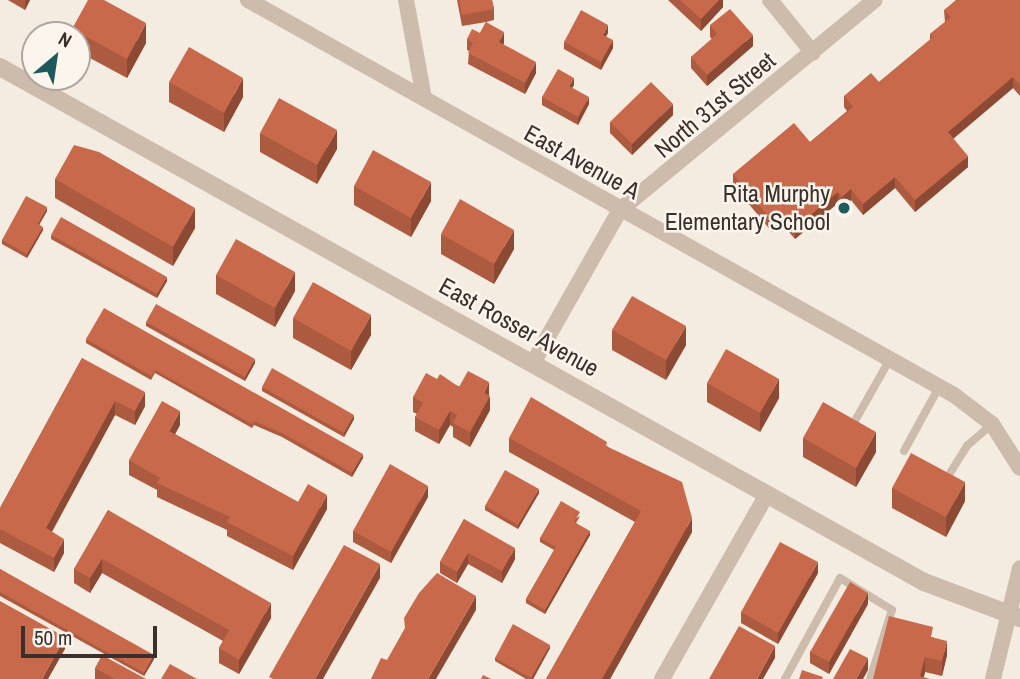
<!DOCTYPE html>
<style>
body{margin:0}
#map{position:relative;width:1020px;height:679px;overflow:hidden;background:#f4ebe1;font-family:"Archivo Narrow",sans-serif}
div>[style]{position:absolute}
.service>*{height:8px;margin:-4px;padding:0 4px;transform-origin:4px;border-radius:4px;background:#cdbbac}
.minor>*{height:16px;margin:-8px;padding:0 8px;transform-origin:8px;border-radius:8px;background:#cdbbac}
.tertiary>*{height:18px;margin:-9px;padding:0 9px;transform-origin:9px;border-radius:9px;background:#cdbbac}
.wall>*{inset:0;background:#ac5a40}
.shaded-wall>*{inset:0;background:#8c4a34}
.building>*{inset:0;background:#c8694b}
.dots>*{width:19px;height:19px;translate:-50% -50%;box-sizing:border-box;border:4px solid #fbf5ee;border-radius:50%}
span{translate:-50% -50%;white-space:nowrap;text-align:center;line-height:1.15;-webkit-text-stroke:5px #fbf5ee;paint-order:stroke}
.street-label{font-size:24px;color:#3b302b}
.poi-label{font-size:24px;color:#3b302b}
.right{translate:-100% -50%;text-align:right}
.north{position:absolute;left:21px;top:21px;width:70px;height:70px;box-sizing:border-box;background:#fbf5ee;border:2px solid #aea6a0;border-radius:50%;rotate:29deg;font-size:19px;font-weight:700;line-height:28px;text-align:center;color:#3b302b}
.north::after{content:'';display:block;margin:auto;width:24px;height:32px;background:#1f5a5e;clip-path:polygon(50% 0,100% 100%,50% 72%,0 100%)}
.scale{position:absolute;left:21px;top:626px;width:136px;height:32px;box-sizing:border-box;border:4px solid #3b302b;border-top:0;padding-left:9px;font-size:21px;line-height:24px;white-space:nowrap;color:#3b302b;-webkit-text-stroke:5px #fbf5ee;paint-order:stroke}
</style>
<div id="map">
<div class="service">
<i style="left:852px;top:426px;width:77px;rotate:-60.4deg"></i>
<i style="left:904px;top:451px;width:73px;rotate:-61.3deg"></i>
<i style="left:947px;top:478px;width:39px;rotate:-58deg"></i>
<i style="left:968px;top:445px;width:32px;rotate:-41deg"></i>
<i style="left:785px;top:679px;width:115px;rotate:-61.4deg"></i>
<i style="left:840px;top:578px;width:61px;rotate:31.6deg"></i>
<i style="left:892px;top:610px;width:72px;rotate:107.7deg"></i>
</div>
<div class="minor">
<i style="left:248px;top:0;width:809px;rotate:29.23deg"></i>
<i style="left:954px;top:395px;width:48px;rotate:37.3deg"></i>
<i style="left:992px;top:424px;width:52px;rotate:57.5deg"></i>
<i style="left:406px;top:0;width:100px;rotate:79.6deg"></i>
<i style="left:770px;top:0;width:68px;rotate:50.9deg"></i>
<i style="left:533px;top:363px;width:176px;rotate:-60.4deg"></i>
<i style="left:620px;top:210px;width:330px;rotate:-39.5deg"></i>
<i style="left:662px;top:679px;width:213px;rotate:-60.4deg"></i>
<i style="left:993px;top:679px;width:114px;rotate:-76.3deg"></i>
</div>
<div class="tertiary">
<i style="left:0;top:67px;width:1058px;rotate:29.13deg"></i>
<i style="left:924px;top:582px;width:103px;rotate:20.6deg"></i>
</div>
<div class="wall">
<i style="clip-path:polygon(8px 0,30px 0,25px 10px)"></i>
<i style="clip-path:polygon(457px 0,492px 0,494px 9px,494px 20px,486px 22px,504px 43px,503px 44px,536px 73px,525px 94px,468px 64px,469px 51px,467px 50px,467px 39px,480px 33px,486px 22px,462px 26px)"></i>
<i style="clip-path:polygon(668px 0,723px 0,723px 7px,701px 31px)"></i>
<i style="clip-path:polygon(1020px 0,1020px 96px,1013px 88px,953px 139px,968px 167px,915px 212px,895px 188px,863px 215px,851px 200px,842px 208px,838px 203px,795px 239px,782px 224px,772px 232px,733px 185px,733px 174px,810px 142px,847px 111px,844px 107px,844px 96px,879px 82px,930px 40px,930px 34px,945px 22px,944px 10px)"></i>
<i style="clip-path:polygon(710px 25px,753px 46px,707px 86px,691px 68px,691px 57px,712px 39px,710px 37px)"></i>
<i style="clip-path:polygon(72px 29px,146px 43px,127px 78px,77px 51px,77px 35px,72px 35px)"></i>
<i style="clip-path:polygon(608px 33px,606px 36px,613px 48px,601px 70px,564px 49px,564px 42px)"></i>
<i style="clip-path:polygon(169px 82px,243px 97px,224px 132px,169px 102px)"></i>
<i style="clip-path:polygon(574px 85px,572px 88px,589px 104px,578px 125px,542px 105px,542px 97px)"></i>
<i style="clip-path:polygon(673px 115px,632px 155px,610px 133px,610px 122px)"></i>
<i style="clip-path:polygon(260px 133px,337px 149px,317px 184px,260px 152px)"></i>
<i style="clip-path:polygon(55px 179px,195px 228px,173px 266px,55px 198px)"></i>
<i style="clip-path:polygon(354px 186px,431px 201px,411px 237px,354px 205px)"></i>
<i style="clip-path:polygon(47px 211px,39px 224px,43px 230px,27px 258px,2px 244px,2px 240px)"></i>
<i style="clip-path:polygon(441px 234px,514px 249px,494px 284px,441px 254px)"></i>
<i style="clip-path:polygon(51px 235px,167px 281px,157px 298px,51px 239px)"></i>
<i style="clip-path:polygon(216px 275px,295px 291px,275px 327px,216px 294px)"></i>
<i style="clip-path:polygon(293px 318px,371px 335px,351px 370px,293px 338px)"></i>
<i style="clip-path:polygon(146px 322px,255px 363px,245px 381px,146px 326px)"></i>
<i style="clip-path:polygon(612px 330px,686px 345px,666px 380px,612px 350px)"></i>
<i style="clip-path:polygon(86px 339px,363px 458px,352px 477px,282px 437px,254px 425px,252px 428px,155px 373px,151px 380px,86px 343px)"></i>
<i style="clip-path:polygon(82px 358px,145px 406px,135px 425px,115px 415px,52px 532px,64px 553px,54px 572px,0 543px,0 508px)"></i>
<i style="clip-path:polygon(437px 379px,489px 396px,490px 410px,470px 447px,453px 437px,453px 427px,450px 425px,439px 444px,415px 431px,415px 417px,417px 414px,413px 412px,413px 397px)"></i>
<i style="clip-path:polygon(707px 383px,779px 398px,760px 432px,707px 402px)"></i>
<i style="clip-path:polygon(262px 387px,354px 419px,344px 437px,262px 391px)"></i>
<i style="clip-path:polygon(180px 425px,175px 434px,298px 502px,327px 509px,293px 570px,227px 536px,227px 530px,157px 497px,157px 490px,129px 475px,129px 460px)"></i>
<i style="clip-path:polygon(509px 438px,607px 446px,692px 532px,610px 679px,546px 679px,635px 522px,509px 452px)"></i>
<i style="clip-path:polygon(803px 438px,876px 452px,856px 487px,803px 457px)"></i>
<i style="clip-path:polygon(892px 488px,965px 501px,946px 537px,892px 508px)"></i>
<i style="clip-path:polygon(539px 493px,518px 529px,485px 510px,485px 506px)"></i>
<i style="clip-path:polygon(428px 497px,391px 563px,353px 542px,353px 531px)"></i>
<i style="clip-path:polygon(108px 510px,271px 618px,239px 674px,219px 663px,219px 648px,223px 641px,102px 573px,90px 593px,74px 583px,74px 569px)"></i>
<i style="clip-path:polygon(580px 516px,576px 523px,590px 535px,545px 614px,526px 603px,526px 599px,554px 550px,540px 542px,540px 538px)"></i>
<i style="clip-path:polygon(464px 519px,515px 559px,502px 583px,468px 564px,457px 583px,440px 573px,440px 562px)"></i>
<i style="clip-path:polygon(0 569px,154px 659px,144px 676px,0 596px)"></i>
<i style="clip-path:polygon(818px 573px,778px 644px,741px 623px,741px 612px)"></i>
<i style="clip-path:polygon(868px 604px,829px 674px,810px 663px,810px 652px)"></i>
<i style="clip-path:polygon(933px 637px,947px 655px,942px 676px,925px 672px,924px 677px,873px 679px)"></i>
<i style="clip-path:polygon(550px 648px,533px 679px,526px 679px,495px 661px,495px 658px)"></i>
<i style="clip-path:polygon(95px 668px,146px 679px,95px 679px)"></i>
</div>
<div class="shaded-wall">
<i style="clip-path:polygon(25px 0,30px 0,25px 10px)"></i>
<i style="clip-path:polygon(719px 0,723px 0,723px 7px,701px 31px,701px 19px)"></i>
<i style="clip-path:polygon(146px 23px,146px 43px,127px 78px,127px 59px)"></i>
<i style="clip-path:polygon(608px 25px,608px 33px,603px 42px,603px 35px)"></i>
<i style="clip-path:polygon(504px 32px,504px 43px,499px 53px,499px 42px)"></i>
<i style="clip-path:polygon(753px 35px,753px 46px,707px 86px,707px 75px)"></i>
<i style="clip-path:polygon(613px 40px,613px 48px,601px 70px,601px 62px)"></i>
<i style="clip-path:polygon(536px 62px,536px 73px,525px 94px,525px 83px)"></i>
<i style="clip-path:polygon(1013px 77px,1013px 88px,948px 143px,948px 132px)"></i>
<i style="clip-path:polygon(243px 78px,243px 97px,224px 132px,224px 113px)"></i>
<i style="clip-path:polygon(574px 78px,574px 85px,569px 93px,569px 86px)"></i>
<i style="clip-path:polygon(589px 97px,589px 104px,578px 125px,578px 117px)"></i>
<i style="clip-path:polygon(673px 104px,673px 115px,632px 155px,632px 144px)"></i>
<i style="clip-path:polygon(337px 130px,337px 149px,317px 184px,317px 165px)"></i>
<i style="clip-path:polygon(968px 156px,968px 167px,915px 212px,915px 200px)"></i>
<i style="clip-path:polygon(895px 177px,895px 188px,863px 215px,863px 204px)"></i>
<i style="clip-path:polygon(431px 182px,431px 201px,411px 237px,411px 218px)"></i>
<i style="clip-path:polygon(851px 189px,851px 200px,842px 208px,842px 197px)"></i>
<i style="clip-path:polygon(838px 192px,838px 203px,795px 239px,795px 228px)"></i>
<i style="clip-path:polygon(47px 207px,47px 211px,38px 227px,38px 224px)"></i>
<i style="clip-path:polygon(195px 208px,195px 228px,173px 266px,173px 247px)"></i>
<i style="clip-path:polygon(782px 213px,782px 224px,772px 232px,772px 221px)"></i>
<i style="clip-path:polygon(43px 227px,43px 230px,27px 258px,27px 254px)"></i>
<i style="clip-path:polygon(514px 230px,514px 249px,494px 284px,494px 264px)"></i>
<i style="clip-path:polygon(295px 272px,295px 291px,275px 327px,275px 308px)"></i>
<i style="clip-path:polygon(167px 277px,167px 281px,157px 298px,157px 294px)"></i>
<i style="clip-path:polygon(371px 315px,371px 335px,351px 370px,351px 351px)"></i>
<i style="clip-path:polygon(686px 326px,686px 345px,666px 380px,666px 360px)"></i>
<i style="clip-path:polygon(255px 359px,255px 363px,245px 381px,245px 377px)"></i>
<i style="clip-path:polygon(779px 379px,779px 398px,760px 432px,760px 413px)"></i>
<i style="clip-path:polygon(489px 382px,489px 397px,484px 393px)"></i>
<i style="clip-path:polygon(145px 392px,145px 406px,135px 425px,135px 411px)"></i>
<i style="clip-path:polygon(490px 396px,490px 410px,470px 447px,470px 432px)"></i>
<i style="clip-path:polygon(115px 401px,115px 415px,46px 542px,46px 528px)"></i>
<i style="clip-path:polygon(180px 411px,180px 425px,169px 445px,169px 431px)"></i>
<i style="clip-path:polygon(450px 411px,450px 425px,439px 444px,439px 430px)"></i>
<i style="clip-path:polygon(354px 415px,354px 419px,344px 437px,344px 433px)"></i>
<i style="clip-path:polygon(876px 432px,876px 452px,856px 487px,856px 468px)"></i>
<i style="clip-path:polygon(363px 454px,363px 458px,352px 477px,352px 473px)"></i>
<i style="clip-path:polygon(965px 482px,965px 501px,946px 537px,946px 517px)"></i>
<i style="clip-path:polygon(428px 486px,428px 497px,391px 563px,391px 552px)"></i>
<i style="clip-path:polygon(539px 489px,539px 493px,518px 529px,518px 525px)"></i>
<i style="clip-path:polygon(327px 495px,327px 509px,293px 570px,293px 556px)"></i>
<i style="clip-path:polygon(692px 518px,692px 532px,610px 679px,602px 679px)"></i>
<i style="clip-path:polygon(590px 531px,590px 535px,545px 614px,545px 610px)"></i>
<i style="clip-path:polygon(64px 539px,64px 553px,54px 572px,54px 558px)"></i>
<i style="clip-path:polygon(515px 548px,515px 559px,502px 583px,502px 571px)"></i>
<i style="clip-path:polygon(468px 553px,468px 564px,457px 583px,457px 572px)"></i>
<i style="clip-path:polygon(102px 559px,102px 573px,90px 593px,90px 578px)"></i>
<i style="clip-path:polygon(818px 562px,818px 573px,778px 644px,778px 633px)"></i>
<i style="clip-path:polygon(380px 564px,380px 578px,323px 679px,315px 679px)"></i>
<i style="clip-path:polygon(868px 593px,868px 604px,829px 674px,829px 662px)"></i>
<i style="clip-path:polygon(476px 596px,476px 610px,436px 679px,428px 679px)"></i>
<i style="clip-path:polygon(271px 603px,271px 618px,239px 674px,239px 660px)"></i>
<i style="clip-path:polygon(65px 637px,65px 649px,48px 679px,42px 679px)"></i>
<i style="clip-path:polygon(947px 641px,947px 655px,942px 676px,942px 661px)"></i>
<i style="clip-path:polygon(550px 645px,550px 648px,533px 679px,531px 679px)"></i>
<i style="clip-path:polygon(775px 646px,775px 658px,763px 679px,757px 679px)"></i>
<i style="clip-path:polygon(154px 655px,154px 659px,144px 676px,144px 673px)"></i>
<i style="clip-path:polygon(925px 657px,925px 672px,923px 679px,920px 676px)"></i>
<i style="clip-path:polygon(868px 658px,868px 670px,863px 679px,856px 679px)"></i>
</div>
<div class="building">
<i style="clip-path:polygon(88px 0,104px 0,146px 23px,127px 59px,72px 29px)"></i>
<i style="clip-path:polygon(459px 0,492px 0,494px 9px,462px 15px)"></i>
<i style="clip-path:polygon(680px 0,719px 0,701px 19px)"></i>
<i style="clip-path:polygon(956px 0,1020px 0,1020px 85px,1013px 77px,948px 132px,968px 156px,915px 200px,895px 177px,863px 204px,851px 189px,842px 197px,838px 192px,795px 228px,782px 213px,772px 221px,733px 174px,794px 123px,810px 142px,853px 107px,844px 96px,871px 73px,879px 82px,933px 37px,930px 34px,951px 17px,944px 10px)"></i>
<i style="clip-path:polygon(730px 9px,753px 35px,707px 75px,691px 57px,717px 34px,710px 25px)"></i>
<i style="clip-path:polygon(581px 10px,608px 25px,603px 35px,613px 40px,601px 62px,564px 42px)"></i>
<i style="clip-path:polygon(486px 22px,504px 32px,499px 42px,536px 62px,525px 83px,468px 53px,473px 43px,467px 39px,472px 29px,480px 33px)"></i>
<i style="clip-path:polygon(189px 47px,243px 78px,224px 113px,169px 82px)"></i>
<i style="clip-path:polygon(558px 69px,574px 78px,569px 86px,589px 97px,578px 117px,542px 97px)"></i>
<i style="clip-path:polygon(651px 82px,673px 104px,632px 144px,610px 122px)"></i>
<i style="clip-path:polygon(279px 98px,337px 130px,317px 165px,260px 133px)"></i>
<i style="clip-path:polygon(74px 145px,99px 152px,195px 208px,173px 247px,55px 179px)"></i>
<i style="clip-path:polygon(373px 150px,431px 182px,411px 218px,354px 186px)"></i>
<i style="clip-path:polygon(26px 196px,47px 207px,38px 224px,43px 227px,27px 254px,2px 240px)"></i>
<i style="clip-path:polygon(460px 199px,514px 230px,494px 264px,441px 234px)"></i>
<i style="clip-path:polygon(61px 217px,167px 277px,157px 294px,51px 235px)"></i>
<i style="clip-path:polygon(236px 239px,295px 272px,275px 308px,216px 275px)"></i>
<i style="clip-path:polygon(313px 282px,371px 315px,351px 351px,293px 318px)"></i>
<i style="clip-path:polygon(632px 296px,686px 326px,666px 360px,612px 330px)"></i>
<i style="clip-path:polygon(156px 304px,255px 359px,245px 377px,146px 322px)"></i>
<i style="clip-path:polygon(104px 308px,363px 454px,352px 473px,282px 433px,254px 421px,252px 424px,155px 370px,151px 376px,86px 339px)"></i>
<i style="clip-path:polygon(726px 349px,779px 379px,760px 413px,707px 383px)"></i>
<i style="clip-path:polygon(82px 358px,145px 392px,135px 411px,115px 401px,46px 528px,64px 539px,54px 558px,0 529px,0 508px)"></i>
<i style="clip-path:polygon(272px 368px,354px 415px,344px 433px,262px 387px)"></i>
<i style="clip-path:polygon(468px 371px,489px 382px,484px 393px,490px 396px,470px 432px,453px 423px,457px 415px,450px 411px,439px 430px,415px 417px,423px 403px,413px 397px,426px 373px,437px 379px,440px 374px,459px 387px)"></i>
<i style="clip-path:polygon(531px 397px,607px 442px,606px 446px,682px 482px,692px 518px,602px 679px,546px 679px,641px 511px,509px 438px)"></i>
<i style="clip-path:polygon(162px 401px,180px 411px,169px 431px,298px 502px,308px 484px,327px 495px,293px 556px,227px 522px,230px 517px,157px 483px,160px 478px,129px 460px)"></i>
<i style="clip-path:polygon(823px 402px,876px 432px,856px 468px,803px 438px)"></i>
<i style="clip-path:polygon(911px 453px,965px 482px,946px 517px,892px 488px)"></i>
<i style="clip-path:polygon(390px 464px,428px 486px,391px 552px,353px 531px)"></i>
<i style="clip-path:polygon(505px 470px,539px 489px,518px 525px,485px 506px)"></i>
<i style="clip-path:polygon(561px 501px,580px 512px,574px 522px,590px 531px,545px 610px,526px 599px,556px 547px,540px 538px)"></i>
<i style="clip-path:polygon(108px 510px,271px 603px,239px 660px,219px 648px,229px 630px,102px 559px,90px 578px,74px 569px)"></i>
<i style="clip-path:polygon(464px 519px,515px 548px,502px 571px,468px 553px,457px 572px,440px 562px)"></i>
<i style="clip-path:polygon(780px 542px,818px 562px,778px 633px,741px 612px)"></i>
<i style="clip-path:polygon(344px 545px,380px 564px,315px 679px,273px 679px,269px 677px)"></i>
<i style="clip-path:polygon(0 569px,154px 655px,144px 673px,0 592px)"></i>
<i style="clip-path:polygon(437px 573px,476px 596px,428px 679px,371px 679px,381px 658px,387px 660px,405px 628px,404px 618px,419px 593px)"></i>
<i style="clip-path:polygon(850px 582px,868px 593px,829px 662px,810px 652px)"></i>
<i style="clip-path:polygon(0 601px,65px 637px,42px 679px,0 679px)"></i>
<i style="clip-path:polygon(889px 616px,933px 627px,931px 637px,947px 641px,942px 661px,925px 657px,920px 676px,930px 679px,873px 679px)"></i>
<i style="clip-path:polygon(513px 624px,550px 645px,531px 678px,495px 658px)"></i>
<i style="clip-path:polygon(739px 626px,775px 646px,757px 679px,709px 679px)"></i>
<i style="clip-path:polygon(850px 649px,868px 658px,856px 679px,833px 679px)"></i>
<i style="clip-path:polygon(102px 655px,146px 679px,115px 679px,95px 668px)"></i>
<i style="clip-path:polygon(170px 664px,197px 679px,161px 679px)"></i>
<i style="clip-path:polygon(802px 670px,823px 677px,822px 679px,799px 679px)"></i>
<i style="clip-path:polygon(483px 675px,491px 679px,481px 679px)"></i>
</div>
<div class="dots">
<i style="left:844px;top:208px;background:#1f5a5e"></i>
</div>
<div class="street-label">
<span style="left:715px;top:105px;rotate:-40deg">North 31st Street</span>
<span style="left:582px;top:162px;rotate:29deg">East Avenue A</span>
<span style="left:519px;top:327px;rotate:29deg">East Rosser Avenue</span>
</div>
<div class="poi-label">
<span class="right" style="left:830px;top:208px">Rita Murphy<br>Elementary School</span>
</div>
<div class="north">N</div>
<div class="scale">50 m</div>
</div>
